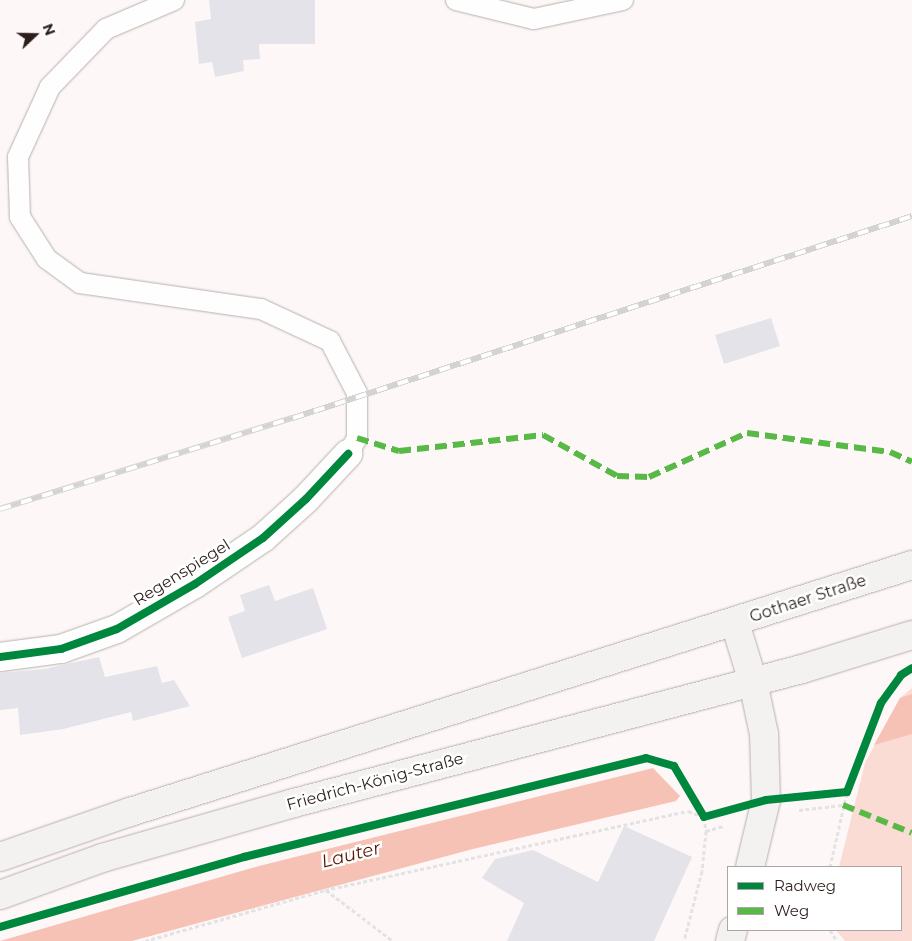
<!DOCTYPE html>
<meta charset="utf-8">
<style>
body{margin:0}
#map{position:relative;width:912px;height:941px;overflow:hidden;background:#fdf8f7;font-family:Montserrat,sans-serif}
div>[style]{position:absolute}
.green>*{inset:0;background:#fbdcd5}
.water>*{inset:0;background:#f7c2b6}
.building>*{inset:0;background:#e3e3e9}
.path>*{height:3px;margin-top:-1.5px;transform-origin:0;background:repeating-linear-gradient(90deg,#e4e3e3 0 4px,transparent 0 6.5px)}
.roads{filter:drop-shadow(0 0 1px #b8afad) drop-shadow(0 0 1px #b8afad)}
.lane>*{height:20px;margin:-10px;padding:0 10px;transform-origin:10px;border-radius:10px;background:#fffefe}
.street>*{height:28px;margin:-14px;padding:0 14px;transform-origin:14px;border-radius:14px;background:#fffefe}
.secondary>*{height:28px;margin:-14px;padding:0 14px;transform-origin:14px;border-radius:14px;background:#f4f1f1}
.rail>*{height:5.5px;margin-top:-2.75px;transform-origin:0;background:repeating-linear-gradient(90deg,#fff 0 11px,#d4d2d2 0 22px);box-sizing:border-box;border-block:1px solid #d4d2d2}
.quiet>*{height:6px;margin-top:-3px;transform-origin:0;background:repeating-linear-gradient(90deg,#58b947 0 12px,transparent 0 18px)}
.cycleway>*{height:8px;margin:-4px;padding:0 4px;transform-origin:4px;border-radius:4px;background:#00873e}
span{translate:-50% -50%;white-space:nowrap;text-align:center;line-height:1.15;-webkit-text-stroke:5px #fff;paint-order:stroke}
.street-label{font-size:16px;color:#2c1e1b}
.water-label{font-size:18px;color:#57180a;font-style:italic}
.legend{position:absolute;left:727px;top:866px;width:175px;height:65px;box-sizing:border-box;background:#fff;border:1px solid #aba5a4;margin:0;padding:6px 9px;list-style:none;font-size:15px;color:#2c1e1b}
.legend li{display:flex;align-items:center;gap:10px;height:25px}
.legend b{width:25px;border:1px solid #aba5a4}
.north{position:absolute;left:10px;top:10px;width:50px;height:50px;-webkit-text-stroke:4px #fff;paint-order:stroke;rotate:69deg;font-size:14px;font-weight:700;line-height:20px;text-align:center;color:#2c1e1b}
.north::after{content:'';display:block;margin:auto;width:18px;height:22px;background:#2c1e1b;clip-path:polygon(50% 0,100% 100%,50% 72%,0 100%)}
</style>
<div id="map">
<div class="green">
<i style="clip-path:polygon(912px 688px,912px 941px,845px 941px,836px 930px,901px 930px,901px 867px,839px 867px,865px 763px,900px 698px)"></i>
</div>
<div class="water">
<i style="clip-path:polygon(912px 694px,912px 734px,874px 745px,900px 698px)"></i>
<i style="clip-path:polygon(653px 768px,680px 796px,676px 801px,473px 849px,132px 941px,0 941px,259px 866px)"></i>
</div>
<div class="building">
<i style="clip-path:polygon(209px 0,315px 0,315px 44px,259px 44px,260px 59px,243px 60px,244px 71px,215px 77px,212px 62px,199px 64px,195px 22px,211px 19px)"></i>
<i style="clip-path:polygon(771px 318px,780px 346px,724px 364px,715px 335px)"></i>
<i style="clip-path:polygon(269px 585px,275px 601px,313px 588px,327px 629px,242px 658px,228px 617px,245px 611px,240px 595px)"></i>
<i style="clip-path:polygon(99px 657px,105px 677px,157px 666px,162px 683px,174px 680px,190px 706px,133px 721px,131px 712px,63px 729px,20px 735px,18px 708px,0 710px,0 673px,45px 669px)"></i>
<i style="clip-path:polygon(624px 826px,692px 857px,654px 941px,507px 941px,524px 903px,482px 878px,495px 859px,533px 850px,598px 882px)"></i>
</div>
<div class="path">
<i style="left:799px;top:810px;width:44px;rotate:-6.5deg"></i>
<i style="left:706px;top:831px;width:19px;rotate:-16deg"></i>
<i style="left:830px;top:867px;width:77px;rotate:-77.2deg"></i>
<i style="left:326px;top:890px;width:84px;rotate:37.3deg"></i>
<i style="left:830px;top:930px;width:13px;rotate:58deg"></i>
<i style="left:145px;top:941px;width:187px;rotate:-15.8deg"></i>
<i style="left:325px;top:890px;width:371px;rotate:-12.3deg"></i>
<i style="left:688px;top:811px;width:17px;rotate:21deg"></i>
<i style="left:704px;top:817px;width:14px;rotate:82deg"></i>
<i style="left:706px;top:831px;width:40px;rotate:95.7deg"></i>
<i style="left:702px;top:871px;width:72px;rotate:104.4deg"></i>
</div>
<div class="roads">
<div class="lane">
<i style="left:174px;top:0;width:74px;rotate:156.9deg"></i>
<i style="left:106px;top:29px;width:81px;rotate:134deg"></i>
<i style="left:50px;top:87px;width:77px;rotate:114.6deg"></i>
<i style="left:18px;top:157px;width:60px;rotate:88.1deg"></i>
<i style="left:20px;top:217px;width:50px;rotate:57.3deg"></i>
<i style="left:47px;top:259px;width:41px;rotate:36deg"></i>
<i style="left:80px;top:283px;width:183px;rotate:8.2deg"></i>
<i style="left:261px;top:309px;width:76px;rotate:24.9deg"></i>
<i style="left:330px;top:341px;width:59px;rotate:62.6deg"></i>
<i style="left:357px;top:393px;width:45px;rotate:90deg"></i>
<i style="left:357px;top:438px;width:18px;rotate:119deg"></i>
<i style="left:456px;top:0;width:80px;rotate:13.7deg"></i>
<i style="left:534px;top:19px;width:91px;rotate:-12.1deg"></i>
</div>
<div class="street">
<i style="left:0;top:657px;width:62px;rotate:-7.5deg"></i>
<i style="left:61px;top:649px;width:59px;rotate:-19.7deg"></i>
<i style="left:117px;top:629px;width:90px;rotate:-30deg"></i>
<i style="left:195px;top:584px;width:82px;rotate:-34.1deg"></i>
<i style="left:263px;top:538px;width:58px;rotate:-42.2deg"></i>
<i style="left:306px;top:499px;width:62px;rotate:-47deg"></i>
</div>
<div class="secondary">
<i style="left:735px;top:623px;width:62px;rotate:73deg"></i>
<i style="left:753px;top:682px;width:53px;rotate:78.1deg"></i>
<i style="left:764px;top:734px;width:66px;rotate:88.3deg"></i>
<i style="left:766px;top:800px;width:69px;rotate:103.4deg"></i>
<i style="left:0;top:857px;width:138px;rotate:-19.1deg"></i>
<i style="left:130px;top:812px;width:820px;rotate:-17.53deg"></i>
<i style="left:0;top:895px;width:109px;rotate:-19.9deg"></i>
<i style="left:102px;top:858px;width:200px;rotate:-16deg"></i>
<i style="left:294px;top:803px;width:525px;rotate:-14.78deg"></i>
<i style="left:802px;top:669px;width:115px;rotate:-17.2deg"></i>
<i style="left:730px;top:941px;width:11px;rotate:-75deg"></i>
</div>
</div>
<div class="rail">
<i style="left:0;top:509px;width:307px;rotate:-17.3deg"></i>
<i style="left:293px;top:418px;width:651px;rotate:-18.07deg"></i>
</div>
<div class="quiet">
<i style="left:357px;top:438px;width:44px;rotate:17.2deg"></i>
<i style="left:399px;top:451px;width:145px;rotate:-6.3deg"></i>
<i style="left:543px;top:435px;width:85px;rotate:29deg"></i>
<i style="left:617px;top:476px;width:32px;rotate:2deg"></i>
<i style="left:649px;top:477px;width:107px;rotate:-24.2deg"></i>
<i style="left:747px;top:433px;width:144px;rotate:7.6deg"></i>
<i style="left:890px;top:452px;width:24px;rotate:24deg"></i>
<i style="left:843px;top:805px;width:74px;rotate:22.1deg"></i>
</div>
<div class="cycleway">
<i style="left:0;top:657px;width:62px;rotate:-7.5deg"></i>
<i style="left:61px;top:649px;width:59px;rotate:-19.7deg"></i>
<i style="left:117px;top:629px;width:90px;rotate:-30deg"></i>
<i style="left:195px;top:584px;width:82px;rotate:-34.1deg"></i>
<i style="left:263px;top:538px;width:58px;rotate:-42.2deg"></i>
<i style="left:306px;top:499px;width:62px;rotate:-47deg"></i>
<i style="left:0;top:927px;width:254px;rotate:-16deg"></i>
<i style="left:244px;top:857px;width:414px;rotate:-13.8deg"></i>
<i style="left:646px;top:758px;width:29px;rotate:16deg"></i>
<i style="left:674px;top:766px;width:59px;rotate:59.5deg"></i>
<i style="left:704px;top:817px;width:64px;rotate:-15.3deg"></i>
<i style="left:766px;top:800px;width:81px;rotate:-5.6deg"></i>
<i style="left:847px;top:792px;width:95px;rotate:-69.1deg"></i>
<i style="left:881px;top:703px;width:34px;rotate:-54deg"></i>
<i style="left:901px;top:675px;width:13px;rotate:-32deg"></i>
</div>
<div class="street-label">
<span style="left:182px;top:573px;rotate:-32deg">Regenspiegel</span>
<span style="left:808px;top:599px;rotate:-18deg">Gothaer Straße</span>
<span style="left:375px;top:782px;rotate:-15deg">Friedrich-König-Straße</span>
</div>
<div class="water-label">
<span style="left:351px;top:855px;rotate:-14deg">Lauter</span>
</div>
<ul class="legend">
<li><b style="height:6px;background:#00873e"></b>Radweg</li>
<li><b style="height:6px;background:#58b947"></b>Weg</li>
</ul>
<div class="north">N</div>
</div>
